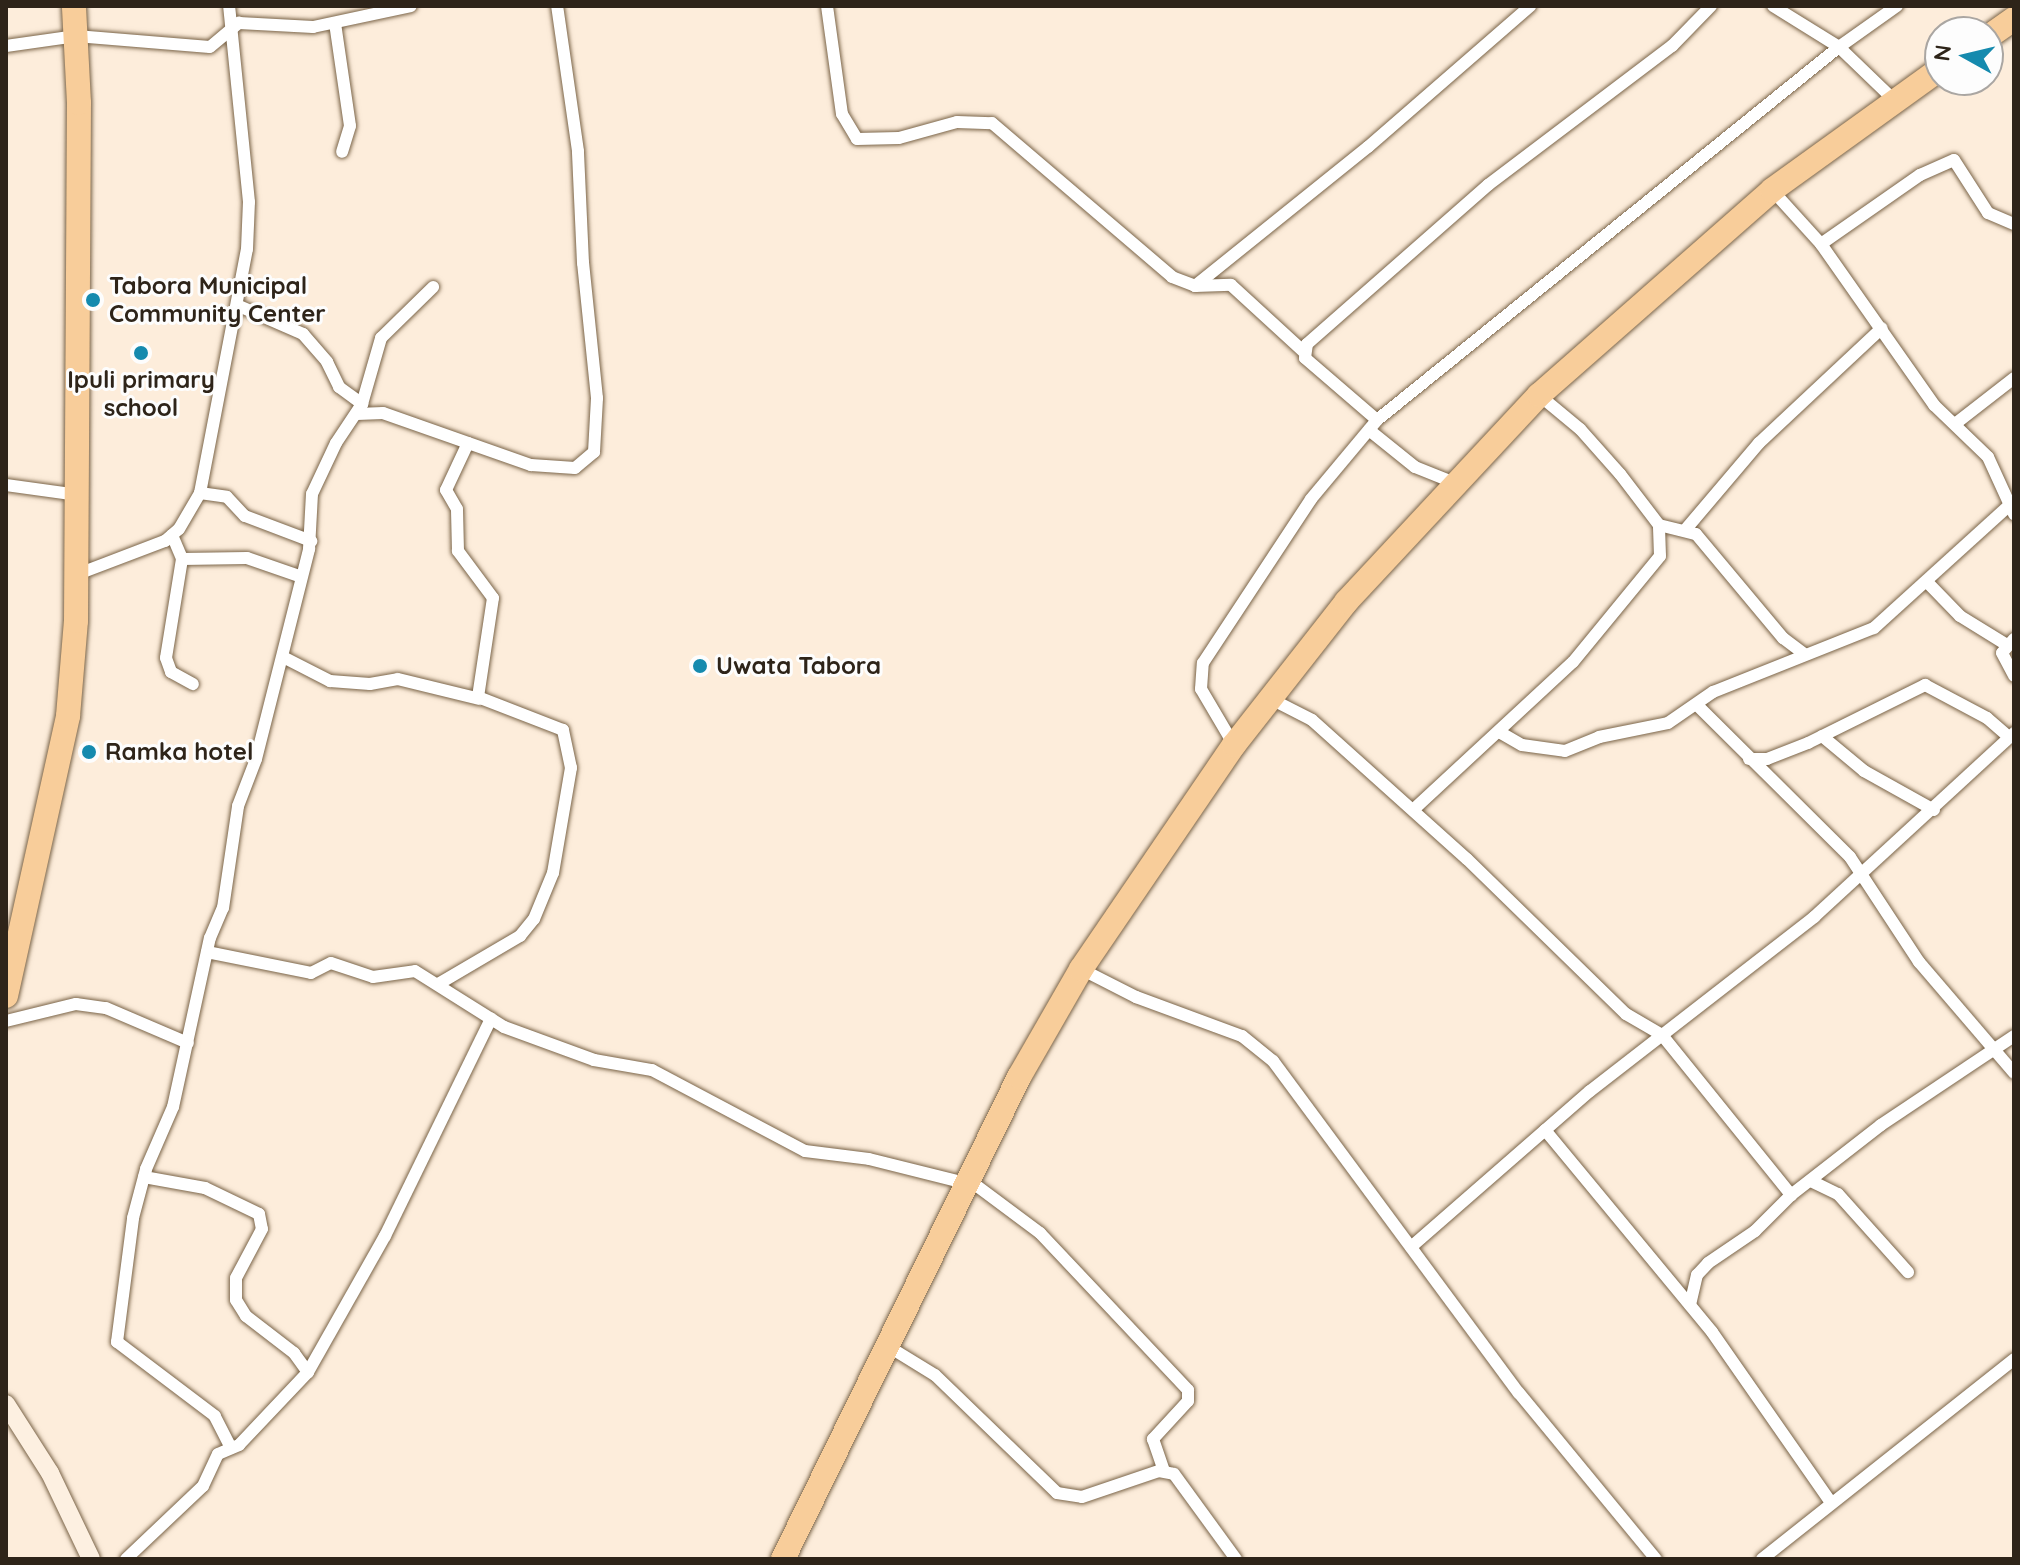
<!DOCTYPE html>
<style>
body{margin:0}
#map{position:relative;width:2020px;height:1565px;overflow:hidden;background:#fdeddb;font-family:Quicksand,sans-serif}
div>[style]{position:absolute}
.roads{filter:drop-shadow(0 0 2px #7a6448) drop-shadow(0 0 2px #7a6448)}
.street>*{height:12px;margin:-6px;padding:0 6px;transform-origin:6px;border-radius:6px;background:#fff}
.secondary>*{height:18px;margin:-9px;padding:0 9px;transform-origin:9px;border-radius:9px;background:#fdf0e1}
.highway>*{height:24px;margin:-12px;padding:0 12px;transform-origin:12px;border-radius:12px;background:#f8cd9a}
.dots>*{width:22px;height:22px;translate:-50% -50%;box-sizing:border-box;border:4px solid #fdfdfd;border-radius:50%}
span{translate:-50% -50%;white-space:nowrap;text-align:center;line-height:1.15;-webkit-text-stroke:6px #fdfdfd;paint-order:stroke}
.poi-label{font-size:24px;color:#2e2419;font-weight:700}
.left{translate:0 -50%;text-align:left}
.frame{position:absolute;inset:0;border:8px solid #2e2419;pointer-events:none}
.north{position:absolute;left:1924px;top:16px;width:80px;height:80px;box-sizing:border-box;background:#fdfdfd;border:2px solid #aaa6a2;border-radius:50%;rotate:278deg;font-size:22px;font-weight:700;line-height:32px;text-align:center;color:#2e2419}
.north::after{content:'';display:block;margin:auto;width:28px;height:36px;background:#158aae;clip-path:polygon(50% 0,100% 100%,50% 72%,0 100%)}
</style>
<div id="map">
<div class="roads">
<div class="street">
<i style="left:827px;top:6px;width:109px;rotate:82.1deg"></i>
<i style="left:842px;top:114px;width:29px;rotate:59deg"></i>
<i style="left:857px;top:139px;width:42px;rotate:-1.4deg"></i>
<i style="left:899px;top:138px;width:60px;rotate:-15.4deg"></i>
<i style="left:957px;top:122px;width:35px;rotate:2deg"></i>
<i style="left:992px;top:123px;width:237px;rotate:40.5deg"></i>
<i style="left:1172px;top:277px;width:25px;rotate:21deg"></i>
<i style="left:1195px;top:286px;width:36px;rotate:-2deg"></i>
<i style="left:1231px;top:285px;width:98px;rotate:42.5deg"></i>
<i style="left:1773px;top:6px;width:78px;rotate:31.8deg"></i>
<i style="left:1839px;top:47px;width:76px;rotate:43.9deg"></i>
<i style="left:335px;top:23px;width:104px;rotate:81.7deg"></i>
<i style="left:350px;top:126px;width:27px;rotate:107deg"></i>
<i style="left:6px;top:46px;width:71px;rotate:-8.1deg"></i>
<i style="left:76px;top:36px;width:134px;rotate:4.7deg"></i>
<i style="left:210px;top:47px;width:38px;rotate:-40deg"></i>
<i style="left:239px;top:23px;width:74px;rotate:3.1deg"></i>
<i style="left:313px;top:27px;width:100px;rotate:-12.1deg"></i>
<i style="left:1772px;top:190px;width:73px;rotate:47.8deg"></i>
<i style="left:1821px;top:244px;width:197px;rotate:54.9deg"></i>
<i style="left:1934px;top:405px;width:75px;rotate:43.9deg"></i>
<i style="left:1988px;top:457px;width:63px;rotate:65.5deg"></i>
<i style="left:1821px;top:244px;width:121px;rotate:-34.9deg"></i>
<i style="left:1920px;top:175px;width:37px;rotate:-24deg"></i>
<i style="left:1954px;top:160px;width:63px;rotate:57.3deg"></i>
<i style="left:1988px;top:213px;width:28px;rotate:23deg"></i>
<i style="left:1195px;top:286px;width:222px;rotate:-38.8deg"></i>
<i style="left:1368px;top:147px;width:215px;rotate:-41deg"></i>
<i style="left:239px;top:306px;width:70px;rotate:23.6deg"></i>
<i style="left:303px;top:334px;width:37px;rotate:49deg"></i>
<i style="left:327px;top:362px;width:28px;rotate:64deg"></i>
<i style="left:339px;top:387px;width:29px;rotate:36deg"></i>
<i style="left:357px;top:414px;width:26px;rotate:-2deg"></i>
<i style="left:383px;top:413px;width:157px;rotate:19.4deg"></i>
<i style="left:531px;top:465px;width:44px;rotate:3.9deg"></i>
<i style="left:575px;top:468px;width:25px;rotate:-40deg"></i>
<i style="left:594px;top:452px;width:54px;rotate:-86.8deg"></i>
<i style="left:597px;top:398px;width:136px;rotate:-95.9deg"></i>
<i style="left:583px;top:263px;width:112px;rotate:-92.6deg"></i>
<i style="left:578px;top:151px;width:147px;rotate:-98.2deg"></i>
<i style="left:1377px;top:420px;width:95px;rotate:-139.3deg"></i>
<i style="left:1305px;top:358px;width:14px;rotate:-82deg"></i>
<i style="left:1307px;top:344px;width:241px;rotate:-41.3deg"></i>
<i style="left:1488px;top:185px;width:231px;rotate:-37.1deg"></i>
<i style="left:1672px;top:46px;width:56px;rotate:-45.7deg"></i>
<i style="left:1955px;top:424px;width:75px;rotate:-37.9deg"></i>
<i style="left:1369px;top:430px;width:59px;rotate:38.8deg"></i>
<i style="left:1415px;top:467px;width:43px;rotate:21.8deg"></i>
<i style="left:6px;top:485px;width:73px;rotate:7.9deg"></i>
<i style="left:200px;top:493px;width:27px;rotate:8deg"></i>
<i style="left:227px;top:497px;width:26px;rotate:47deg"></i>
<i style="left:245px;top:516px;width:71px;rotate:20.7deg"></i>
<i style="left:1659px;top:525px;width:38px;rotate:14deg"></i>
<i style="left:1696px;top:534px;width:136px;rotate:50.1deg"></i>
<i style="left:1783px;top:638px;width:25px;rotate:37deg"></i>
<i style="left:1686px;top:529px;width:113px;rotate:-49.7deg"></i>
<i style="left:1759px;top:443px;width:168px;rotate:-43.1deg"></i>
<i style="left:172px;top:535px;width:26px;rotate:67deg"></i>
<i style="left:182px;top:559px;width:100px;rotate:99.2deg"></i>
<i style="left:166px;top:658px;width:15px;rotate:70deg"></i>
<i style="left:171px;top:672px;width:25px;rotate:29deg"></i>
<i style="left:182px;top:559px;width:65px;rotate:-0.9deg"></i>
<i style="left:247px;top:558px;width:55px;rotate:19.1deg"></i>
<i style="left:78px;top:574px;width:93px;rotate:-20.8deg"></i>
<i style="left:165px;top:541px;width:18px;rotate:-41deg"></i>
<i style="left:179px;top:529px;width:42px;rotate:-59.7deg"></i>
<i style="left:200px;top:493px;width:248px;rotate:-79.1deg"></i>
<i style="left:247px;top:249px;width:47px;rotate:-87.6deg"></i>
<i style="left:249px;top:202px;width:197px;rotate:-95.8deg"></i>
<i style="left:1928px;top:583px;width:46px;rotate:45.9deg"></i>
<i style="left:1960px;top:616px;width:55px;rotate:31.7deg"></i>
<i style="left:2014px;top:639px;width:18px;rotate:131deg"></i>
<i style="left:2002px;top:653px;width:26px;rotate:62deg"></i>
<i style="left:283px;top:657px;width:53px;rotate:27.1deg"></i>
<i style="left:330px;top:681px;width:40px;rotate:4.3deg"></i>
<i style="left:370px;top:684px;width:28px;rotate:-10deg"></i>
<i style="left:398px;top:679px;width:84px;rotate:13.7deg"></i>
<i style="left:1271px;top:699px;width:46px;rotate:27.1deg"></i>
<i style="left:1312px;top:720px;width:208px;rotate:41.9deg"></i>
<i style="left:1467px;top:859px;width:222px;rotate:44.3deg"></i>
<i style="left:1626px;top:1014px;width:42px;rotate:30.3deg"></i>
<i style="left:1662px;top:1035px;width:206px;rotate:51.1deg"></i>
<i style="left:1698px;top:706px;width:214px;rotate:44.8deg"></i>
<i style="left:1850px;top:857px;width:126px;rotate:56.7deg"></i>
<i style="left:1919px;top:962px;width:146px;rotate:49.4deg"></i>
<i style="left:1501px;top:733px;width:24px;rotate:30deg"></i>
<i style="left:1522px;top:745px;width:43px;rotate:7.9deg"></i>
<i style="left:1565px;top:751px;width:37px;rotate:-22deg"></i>
<i style="left:1599px;top:737px;width:70px;rotate:-11.5deg"></i>
<i style="left:1668px;top:723px;width:55px;rotate:-34.6deg"></i>
<i style="left:1713px;top:692px;width:173px;rotate:-21.7deg"></i>
<i style="left:1874px;top:628px;width:189px;rotate:-42.2deg"></i>
<i style="left:1822px;top:736px;width:55px;rotate:39.8deg"></i>
<i style="left:1864px;top:771px;width:80px;rotate:29.1deg"></i>
<i style="left:1234px;top:745px;width:65px;rotate:-120.5deg"></i>
<i style="left:1201px;top:689px;width:26px;rotate:-86deg"></i>
<i style="left:1203px;top:663px;width:196px;rotate:-56.6deg"></i>
<i style="left:1311px;top:499px;width:103px;rotate:-50.1deg"></i>
<i style="left:1377px;top:420px;width:594px;rotate:-38.92deg"></i>
<i style="left:1839px;top:47px;width:71px;rotate:-35.3deg"></i>
<i style="left:1749px;top:759px;width:18px"></i>
<i style="left:1767px;top:759px;width:44px;rotate:-21.3deg"></i>
<i style="left:1808px;top:743px;width:131px;rotate:-26.4deg"></i>
<i style="left:1925px;top:685px;width:70px;rotate:28deg"></i>
<i style="left:1987px;top:718px;width:29px;rotate:41deg"></i>
<i style="left:1413px;top:810px;width:218px;rotate:-42.8deg"></i>
<i style="left:1573px;top:662px;width:137px;rotate:-50.6deg"></i>
<i style="left:1660px;top:556px;width:31px;rotate:-92deg"></i>
<i style="left:1659px;top:525px;width:64px;rotate:-127.4deg"></i>
<i style="left:1620px;top:474px;width:60px;rotate:-131.6deg"></i>
<i style="left:1580px;top:429px;width:53px;rotate:-140.3deg"></i>
<i style="left:207px;top:952px;width:106px;rotate:11.4deg"></i>
<i style="left:311px;top:973px;width:22px;rotate:-27deg"></i>
<i style="left:331px;top:963px;width:44px;rotate:18.4deg"></i>
<i style="left:373px;top:977px;width:42px;rotate:-8.1deg"></i>
<i style="left:415px;top:971px;width:105px;rotate:32.2deg"></i>
<i style="left:504px;top:1027px;width:96px;rotate:20.1deg"></i>
<i style="left:594px;top:1060px;width:59px;rotate:9.8deg"></i>
<i style="left:652px;top:1070px;width:173px;rotate:27.9deg"></i>
<i style="left:805px;top:1151px;width:64px;rotate:7.1deg"></i>
<i style="left:869px;top:1159px;width:111px;rotate:14deg"></i>
<i style="left:977px;top:1186px;width:79px;rotate:36.7deg"></i>
<i style="left:1040px;top:1233px;width:216px;rotate:46.7deg"></i>
<i style="left:1188px;top:1390px;width:11px;rotate:90deg"></i>
<i style="left:1188px;top:1401px;width:52px;rotate:132.6deg"></i>
<i style="left:1153px;top:1439px;width:34px;rotate:71deg"></i>
<i style="left:1081px;top:969px;width:62px;rotate:27deg"></i>
<i style="left:1136px;top:997px;width:113px;rotate:20.2deg"></i>
<i style="left:1242px;top:1036px;width:40px;rotate:39deg"></i>
<i style="left:1273px;top:1061px;width:413px;rotate:53.5deg"></i>
<i style="left:1519px;top:1393px;width:215px;rotate:50.5deg"></i>
<i style="left:440px;top:983px;width:93px;rotate:-30.4deg"></i>
<i style="left:520px;top:936px;width:22px;rotate:-51deg"></i>
<i style="left:534px;top:919px;width:50px;rotate:-67.6deg"></i>
<i style="left:553px;top:873px;width:107px;rotate:-80.3deg"></i>
<i style="left:571px;top:768px;width:39px;rotate:-102deg"></i>
<i style="left:563px;top:730px;width:91px;rotate:-158.8deg"></i>
<i style="left:478px;top:697px;width:100px;rotate:-81.4deg"></i>
<i style="left:493px;top:598px;width:59px;rotate:-126.7deg"></i>
<i style="left:458px;top:551px;width:42px;rotate:-91.4deg"></i>
<i style="left:457px;top:509px;width:22px;rotate:-120deg"></i>
<i style="left:446px;top:490px;width:52px;rotate:-64.9deg"></i>
<i style="left:6px;top:1021px;width:72px;rotate:-13.7deg"></i>
<i style="left:76px;top:1004px;width:30px;rotate:8deg"></i>
<i style="left:106px;top:1008px;width:89px;rotate:23.1deg"></i>
<i style="left:1545px;top:1130px;width:262px;rotate:50.4deg"></i>
<i style="left:1712px;top:1332px;width:206px;rotate:55.1deg"></i>
<i style="left:144px;top:1177px;width:62px;rotate:10.2deg"></i>
<i style="left:205px;top:1188px;width:60px;rotate:25.7deg"></i>
<i style="left:259px;top:1214px;width:15px;rotate:79deg"></i>
<i style="left:262px;top:1229px;width:55px;rotate:118deg"></i>
<i style="left:236px;top:1278px;width:22px;rotate:90deg"></i>
<i style="left:236px;top:1300px;width:19px;rotate:58deg"></i>
<i style="left:246px;top:1316px;width:61px;rotate:37.6deg"></i>
<i style="left:294px;top:1353px;width:24px;rotate:54deg"></i>
<i style="left:1811px;top:1181px;width:30px;rotate:26deg"></i>
<i style="left:1838px;top:1194px;width:105px;rotate:48.1deg"></i>
<i style="left:1411px;top:1247px;width:237px;rotate:-41.1deg"></i>
<i style="left:1590px;top:1091px;width:284px;rotate:-37.8deg"></i>
<i style="left:1814px;top:917px;width:272px;rotate:-42.6deg"></i>
<i style="left:1690px;top:1305px;width:31px;rotate:-77deg"></i>
<i style="left:1697px;top:1275px;width:16px;rotate:-47deg"></i>
<i style="left:1708px;top:1263px;width:57px;rotate:-34.2deg"></i>
<i style="left:1755px;top:1231px;width:51px;rotate:-45deg"></i>
<i style="left:1791px;top:1195px;width:114px;rotate:-37.9deg"></i>
<i style="left:1881px;top:1125px;width:160px;rotate:-33.8deg"></i>
<i style="left:886px;top:1345px;width:57px;rotate:31.5deg"></i>
<i style="left:935px;top:1375px;width:170px;rotate:44deg"></i>
<i style="left:1057px;top:1493px;width:25px;rotate:9deg"></i>
<i style="left:1082px;top:1497px;width:81px;rotate:-18.7deg"></i>
<i style="left:1159px;top:1471px;width:15px;rotate:11deg"></i>
<i style="left:1174px;top:1474px;width:105px;rotate:53.9deg"></i>
<i style="left:231px;top:1448px;width:36px;rotate:-117deg"></i>
<i style="left:215px;top:1416px;width:123px;rotate:-142.9deg"></i>
<i style="left:117px;top:1342px;width:125px;rotate:-82.6deg"></i>
<i style="left:133px;top:1218px;width:51px;rotate:-75.1deg"></i>
<i style="left:146px;top:1169px;width:68px;rotate:-66.5deg"></i>
<i style="left:173px;top:1107px;width:173px;rotate:-77.7deg"></i>
<i style="left:210px;top:938px;width:33px;rotate:-67deg"></i>
<i style="left:223px;top:908px;width:103px;rotate:-81.6deg"></i>
<i style="left:238px;top:806px;width:50px;rotate:-69deg"></i>
<i style="left:256px;top:759px;width:217px;rotate:-75.8deg"></i>
<i style="left:309px;top:549px;width:55px;rotate:-86.9deg"></i>
<i style="left:312px;top:494px;width:56px;rotate:-64.8deg"></i>
<i style="left:336px;top:443px;width:47px;rotate:-56.3deg"></i>
<i style="left:362px;top:404px;width:69px;rotate:-73.9deg"></i>
<i style="left:381px;top:338px;width:73px;rotate:-44.4deg"></i>
<i style="left:126px;top:1559px;width:106px;rotate:-43.5deg"></i>
<i style="left:203px;top:1486px;width:35px;rotate:-65deg"></i>
<i style="left:218px;top:1454px;width:23px;rotate:-23deg"></i>
<i style="left:239px;top:1445px;width:100px;rotate:-46.6deg"></i>
<i style="left:308px;top:1372px;width:156px;rotate:-60.5deg"></i>
<i style="left:385px;top:1236px;width:242px;rotate:-64deg"></i>
<i style="left:1762px;top:1559px;width:322px;rotate:-38.4deg"></i>
</div>
<div class="secondary">
<i style="left:6px;top:1404px;width:82px;rotate:57.5deg"></i>
<i style="left:50px;top:1473px;width:95px;rotate:64.5deg"></i>
</div>
<div class="highway">
<i style="left:1988px;top:37px;width:32px;rotate:-35deg"></i>
<i style="left:6px;top:996px;width:287px;rotate:-77.5deg"></i>
<i style="left:68px;top:716px;width:95px;rotate:-85.2deg"></i>
<i style="left:76px;top:621px;width:518px;rotate:-89.67deg"></i>
<i style="left:79px;top:103px;width:97px;rotate:-93deg"></i>
<i style="left:783px;top:1559px;width:537px;rotate:-63.91deg"></i>
<i style="left:1019px;top:1077px;width:125px;rotate:-60.1deg"></i>
<i style="left:1081px;top:969px;width:271px;rotate:-55.7deg"></i>
<i style="left:1234px;top:745px;width:182px;rotate:-51.9deg"></i>
<i style="left:1346px;top:602px;width:283px;rotate:-47deg"></i>
<i style="left:1539px;top:395px;width:310px;rotate:-41.3deg"></i>
<i style="left:1772px;top:190px;width:207px;rotate:-35.8deg"></i>
</div>
</div>
<div class="dots">
<i style="left:93px;top:300px;background:#158aae"></i>
<i style="left:141px;top:353px;background:#158aae"></i>
<i style="left:700px;top:666px;background:#158aae"></i>
<i style="left:89px;top:752px;background:#158aae"></i>
</div>
<div class="poi-label">
<span class="left" style="left:109px;top:300px">Tabora Municipal<br>Community Center</span>
<span style="left:141px;top:394px">Ipuli primary<br>school</span>
<span class="left" style="left:716px;top:666px">Uwata Tabora</span>
<span class="left" style="left:105px;top:752px">Ramka hotel</span>
</div>
<div class="frame"></div>
<div class="north">N</div>
</div>
